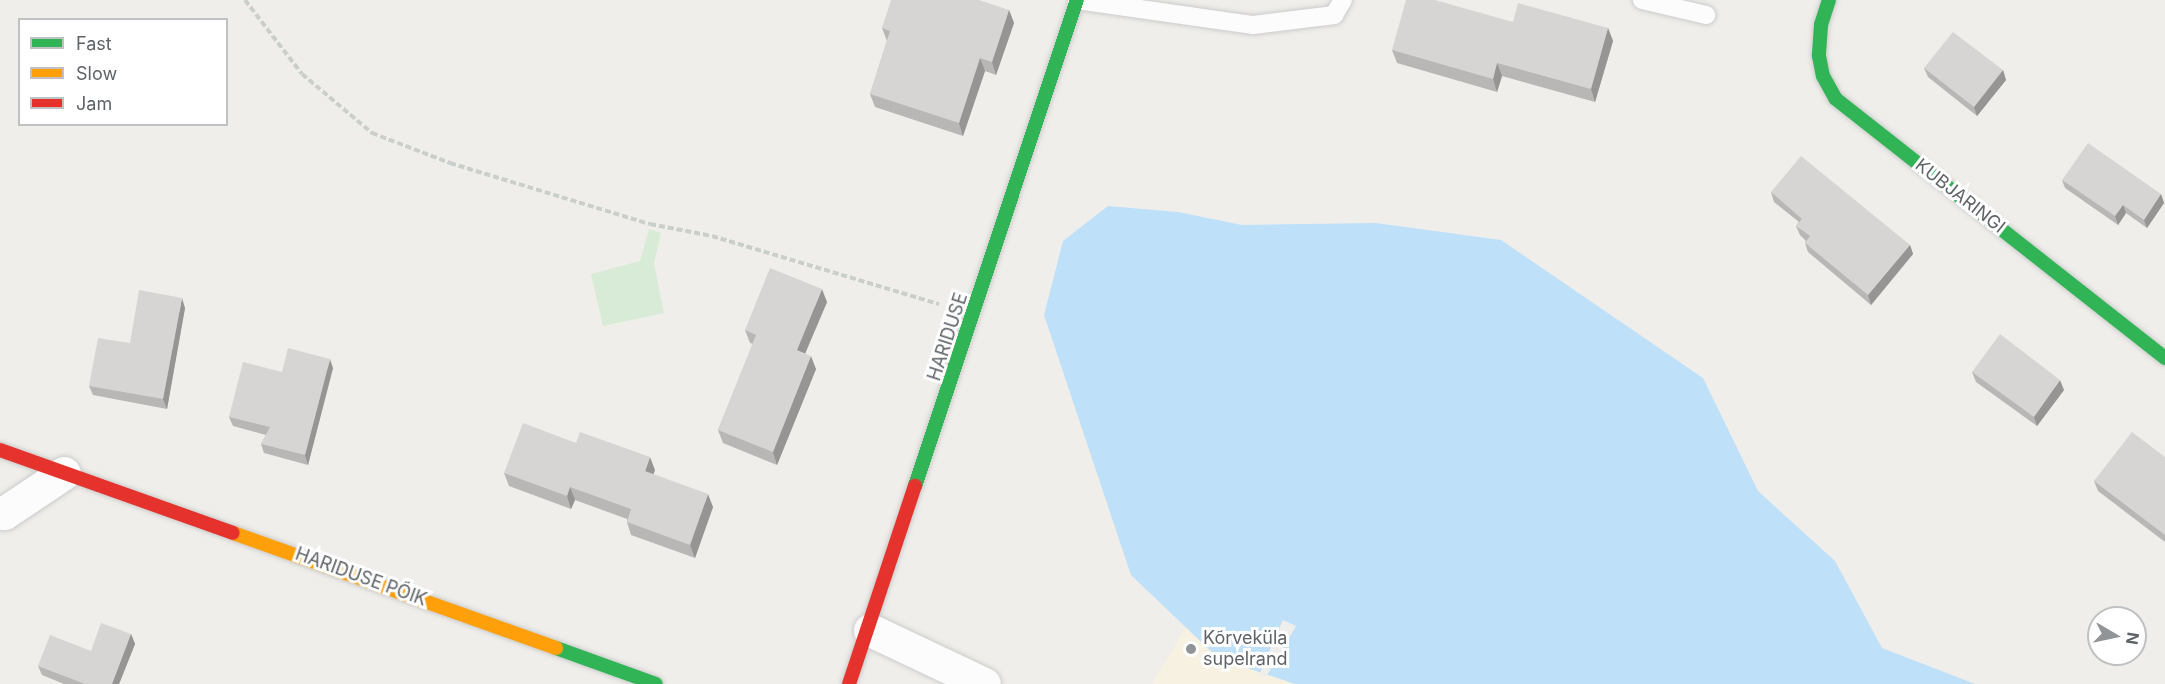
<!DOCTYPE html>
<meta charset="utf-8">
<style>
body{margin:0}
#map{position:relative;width:2165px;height:684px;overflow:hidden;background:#efeeea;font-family:Inter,sans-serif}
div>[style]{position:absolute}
.green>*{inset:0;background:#d8ebd6}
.sand>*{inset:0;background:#f6f1e1}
.water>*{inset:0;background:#bfe0f9}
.pier>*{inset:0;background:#efeeea}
.path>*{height:4px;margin-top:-2px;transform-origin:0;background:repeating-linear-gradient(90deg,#cacfcc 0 6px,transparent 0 9px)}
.roads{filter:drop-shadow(0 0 2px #cbcccc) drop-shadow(0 0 2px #cbcccc)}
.lane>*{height:18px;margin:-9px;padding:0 9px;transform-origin:9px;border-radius:9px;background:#fdfcfc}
.street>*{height:33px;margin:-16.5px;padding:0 16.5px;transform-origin:16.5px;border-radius:16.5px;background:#fdfcfc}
.fast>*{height:14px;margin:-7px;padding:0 7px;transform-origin:7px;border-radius:7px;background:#30b455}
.slow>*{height:14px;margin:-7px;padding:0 7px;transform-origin:7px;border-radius:7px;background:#ff9f0a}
.jam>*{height:14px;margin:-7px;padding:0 7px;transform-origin:7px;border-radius:7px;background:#e5322d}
.wall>*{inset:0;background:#b8b7b5}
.shaded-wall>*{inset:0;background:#969594}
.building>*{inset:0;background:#d6d5d3}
.dots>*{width:16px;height:16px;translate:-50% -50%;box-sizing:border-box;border:3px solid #fff;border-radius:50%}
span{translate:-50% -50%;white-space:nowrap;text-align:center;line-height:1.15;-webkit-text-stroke:6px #fff;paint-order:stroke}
.street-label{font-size:18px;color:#5f6368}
.poi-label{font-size:18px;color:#5f6368}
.left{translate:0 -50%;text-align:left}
.legend{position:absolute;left:18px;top:18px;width:210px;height:108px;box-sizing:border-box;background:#fff;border:2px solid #bfc1c3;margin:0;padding:8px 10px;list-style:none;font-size:18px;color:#5f6368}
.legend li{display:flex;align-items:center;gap:12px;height:30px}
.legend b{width:30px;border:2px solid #bfc1c3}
.north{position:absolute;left:2087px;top:606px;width:60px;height:60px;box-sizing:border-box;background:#fff;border:2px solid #bfc1c3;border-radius:50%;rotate:99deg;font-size:16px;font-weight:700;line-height:24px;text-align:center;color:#5f6368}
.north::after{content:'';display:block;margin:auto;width:21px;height:27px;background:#919496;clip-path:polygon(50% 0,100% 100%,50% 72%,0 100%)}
</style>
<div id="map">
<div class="green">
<i style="clip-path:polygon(649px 229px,661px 233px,654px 263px,664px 313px,603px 326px,591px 274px,640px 261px)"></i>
</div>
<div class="sand">
<i style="clip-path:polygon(1186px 627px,1218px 658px,1295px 684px,1152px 684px)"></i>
</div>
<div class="water">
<i style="clip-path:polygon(1108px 206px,1178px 212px,1242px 225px,1376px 223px,1501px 240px,1703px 378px,1758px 491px,1835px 561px,1882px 648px,1975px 684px,1295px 684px,1218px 658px,1131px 575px,1044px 315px,1063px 241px)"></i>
</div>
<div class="pier">
<i style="clip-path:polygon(1283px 620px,1296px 626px,1266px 677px,1259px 675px)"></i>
</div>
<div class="path">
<i style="left:245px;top:0;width:93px;rotate:52.4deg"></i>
<i style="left:302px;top:74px;width:92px;rotate:40.1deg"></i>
<i style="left:372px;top:133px;width:84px;rotate:21deg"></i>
<i style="left:450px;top:163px;width:209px;rotate:17deg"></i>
<i style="left:650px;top:224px;width:63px;rotate:11deg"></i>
<i style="left:712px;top:236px;width:237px;rotate:16.7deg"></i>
</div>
<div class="roads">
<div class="lane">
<i style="left:1077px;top:0;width:178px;rotate:8.1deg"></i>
<i style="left:1253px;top:25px;width:82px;rotate:-7deg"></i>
<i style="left:1334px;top:15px;width:17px;rotate:-59deg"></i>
<i style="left:1642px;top:0;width:66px;rotate:13.2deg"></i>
</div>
<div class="street">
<i style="left:0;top:512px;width:4px;rotate:14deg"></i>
<i style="left:4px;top:513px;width:72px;rotate:-33.7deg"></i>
<i style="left:870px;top:630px;width:126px;rotate:25.3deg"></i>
</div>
<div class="fast">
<i style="left:1829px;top:0;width:26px;rotate:108deg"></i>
<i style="left:1821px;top:25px;width:31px;rotate:94deg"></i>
<i style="left:1819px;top:56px;width:20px;rotate:79deg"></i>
<i style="left:1823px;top:76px;width:26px;rotate:61deg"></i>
<i style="left:1836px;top:99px;width:419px;rotate:38.2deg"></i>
<i style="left:915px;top:486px;width:512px;rotate:-71.57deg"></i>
<i style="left:556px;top:648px;width:106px;rotate:19.8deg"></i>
</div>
<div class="slow">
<i style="left:233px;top:533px;width:343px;rotate:19.6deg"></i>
</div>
<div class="jam">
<i style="left:0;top:450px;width:247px;rotate:19.6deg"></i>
<i style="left:849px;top:684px;width:209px;rotate:-71.6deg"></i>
</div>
</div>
<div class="wall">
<i style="clip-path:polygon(1009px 10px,1014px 23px,996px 75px,985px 71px,963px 136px,875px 107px,870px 94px,887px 41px,882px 28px)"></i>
<i style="clip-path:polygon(1513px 22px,1608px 28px,1613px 41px,1595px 102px,1502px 76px,1497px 92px,1397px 63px,1392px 50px)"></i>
<i style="clip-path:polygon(1924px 68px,2003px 70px,2006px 80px,1977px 116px,1928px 77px)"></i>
<i style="clip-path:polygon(2062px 180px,2161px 194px,2164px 203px,2147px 228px,2126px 213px,2118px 225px,2065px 188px)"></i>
<i style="clip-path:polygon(1771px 192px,1910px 245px,1913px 254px,1871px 305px,1808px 252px,1805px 243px,1806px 241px,1800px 235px,1796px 226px,1799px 222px,1774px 202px)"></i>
<i style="clip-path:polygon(827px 302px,805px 354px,816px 369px,777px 465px,723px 443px,718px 430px,753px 344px,750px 343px,745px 330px)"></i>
<i style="clip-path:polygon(185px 308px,167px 409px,93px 395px,89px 386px,130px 343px)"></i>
<i style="clip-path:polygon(333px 368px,308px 465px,264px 453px,261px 444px,266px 435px,233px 426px,229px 417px,282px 372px)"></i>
<i style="clip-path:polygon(1972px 372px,2064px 390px,2037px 426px,1976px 382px)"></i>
<i style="clip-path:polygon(2165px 457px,2165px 542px,2098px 491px,2094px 481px)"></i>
<i style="clip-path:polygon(655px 470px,653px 474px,713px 507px,695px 558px,631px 535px,627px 522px,627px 519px,575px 500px,571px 509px,509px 486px,504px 473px)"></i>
<i style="clip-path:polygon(131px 634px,135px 644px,119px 684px,64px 684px,42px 675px,38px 666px,91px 651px)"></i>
</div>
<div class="shaded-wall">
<i style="clip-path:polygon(1009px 10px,1014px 23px,996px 75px,992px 62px)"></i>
<i style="clip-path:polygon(1608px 28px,1613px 41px,1595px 102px,1591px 89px)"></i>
<i style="clip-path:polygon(980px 58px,985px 71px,963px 136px,959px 123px)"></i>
<i style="clip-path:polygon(1497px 63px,1502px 76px,1497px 92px,1493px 79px)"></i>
<i style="clip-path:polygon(2003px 70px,2006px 80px,1977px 116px,1974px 107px)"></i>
<i style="clip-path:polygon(2161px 194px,2164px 203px,2147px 228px,2144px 220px)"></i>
<i style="clip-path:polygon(2123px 205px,2126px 213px,2118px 225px,2115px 216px)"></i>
<i style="clip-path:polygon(1910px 245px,1913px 254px,1871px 305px,1868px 295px)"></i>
<i style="clip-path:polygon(822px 289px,827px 302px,801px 363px,797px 350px)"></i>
<i style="clip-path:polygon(182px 298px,185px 308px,167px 409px,163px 399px)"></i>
<i style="clip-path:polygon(811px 356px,816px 369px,777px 465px,773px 452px)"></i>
<i style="clip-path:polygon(330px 359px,333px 368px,308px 465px,305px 455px)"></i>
<i style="clip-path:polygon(2060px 380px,2064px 390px,2037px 426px,2034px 417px)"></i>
<i style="clip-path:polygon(650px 457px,655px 470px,650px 484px,645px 471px)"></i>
<i style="clip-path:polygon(570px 487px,575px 500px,571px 509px,567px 496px)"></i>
<i style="clip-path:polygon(708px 494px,713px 507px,695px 558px,690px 545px)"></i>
<i style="clip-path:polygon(131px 634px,135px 644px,119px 684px,112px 684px)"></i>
</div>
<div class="building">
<i style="clip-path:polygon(891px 0,979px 0,1009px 10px,992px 62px,980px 58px,959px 123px,870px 94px,890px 31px,882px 28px)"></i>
<i style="clip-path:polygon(1406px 0,1435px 0,1513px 22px,1518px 3px,1608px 28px,1591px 89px,1497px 63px,1493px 79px,1392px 50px)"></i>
<i style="clip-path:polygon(1953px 32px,2003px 70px,1974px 107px,1924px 68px)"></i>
<i style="clip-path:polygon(2088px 143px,2161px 194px,2144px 220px,2123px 205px,2115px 216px,2062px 180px)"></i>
<i style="clip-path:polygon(1801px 156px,1910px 245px,1868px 295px,1805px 243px,1810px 236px,1796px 226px,1802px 219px,1771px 192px)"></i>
<i style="clip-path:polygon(770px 268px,822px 289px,797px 350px,811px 356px,773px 452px,718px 430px,756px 335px,745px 330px)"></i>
<i style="clip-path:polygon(139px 290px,182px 298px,163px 399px,89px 386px,98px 338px,130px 343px)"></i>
<i style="clip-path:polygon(2000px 334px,2060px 380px,2034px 417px,1972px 372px)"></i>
<i style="clip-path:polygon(288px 348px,330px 359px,305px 455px,261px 444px,270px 427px,229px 417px,243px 362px,282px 372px)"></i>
<i style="clip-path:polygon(523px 423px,576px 443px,580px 432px,650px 457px,645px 471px,708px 494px,690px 545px,627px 522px,631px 509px,570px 487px,567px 496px,504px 473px)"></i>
<i style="clip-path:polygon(2132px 432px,2165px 457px,2165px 535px,2094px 481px)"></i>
<i style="clip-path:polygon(101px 623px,131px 634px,112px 684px,85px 684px,38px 666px,50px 635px,91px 651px)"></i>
</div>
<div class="dots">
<i style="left:1191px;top:649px;background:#919496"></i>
</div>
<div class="street-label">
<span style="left:1960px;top:196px;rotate:38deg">KUBJARINGI</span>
<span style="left:948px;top:337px;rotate:-72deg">HARIDUSE</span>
<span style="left:361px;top:577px;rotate:20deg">HARIDUSE PÕIK</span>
</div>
<div class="poi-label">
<span class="left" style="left:1203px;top:649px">Kõrveküla<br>supelrand</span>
</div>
<ul class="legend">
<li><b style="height:8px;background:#30b455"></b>Fast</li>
<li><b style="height:8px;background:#ff9f0a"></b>Slow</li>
<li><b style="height:8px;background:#e5322d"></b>Jam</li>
</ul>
<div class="north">N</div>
</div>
